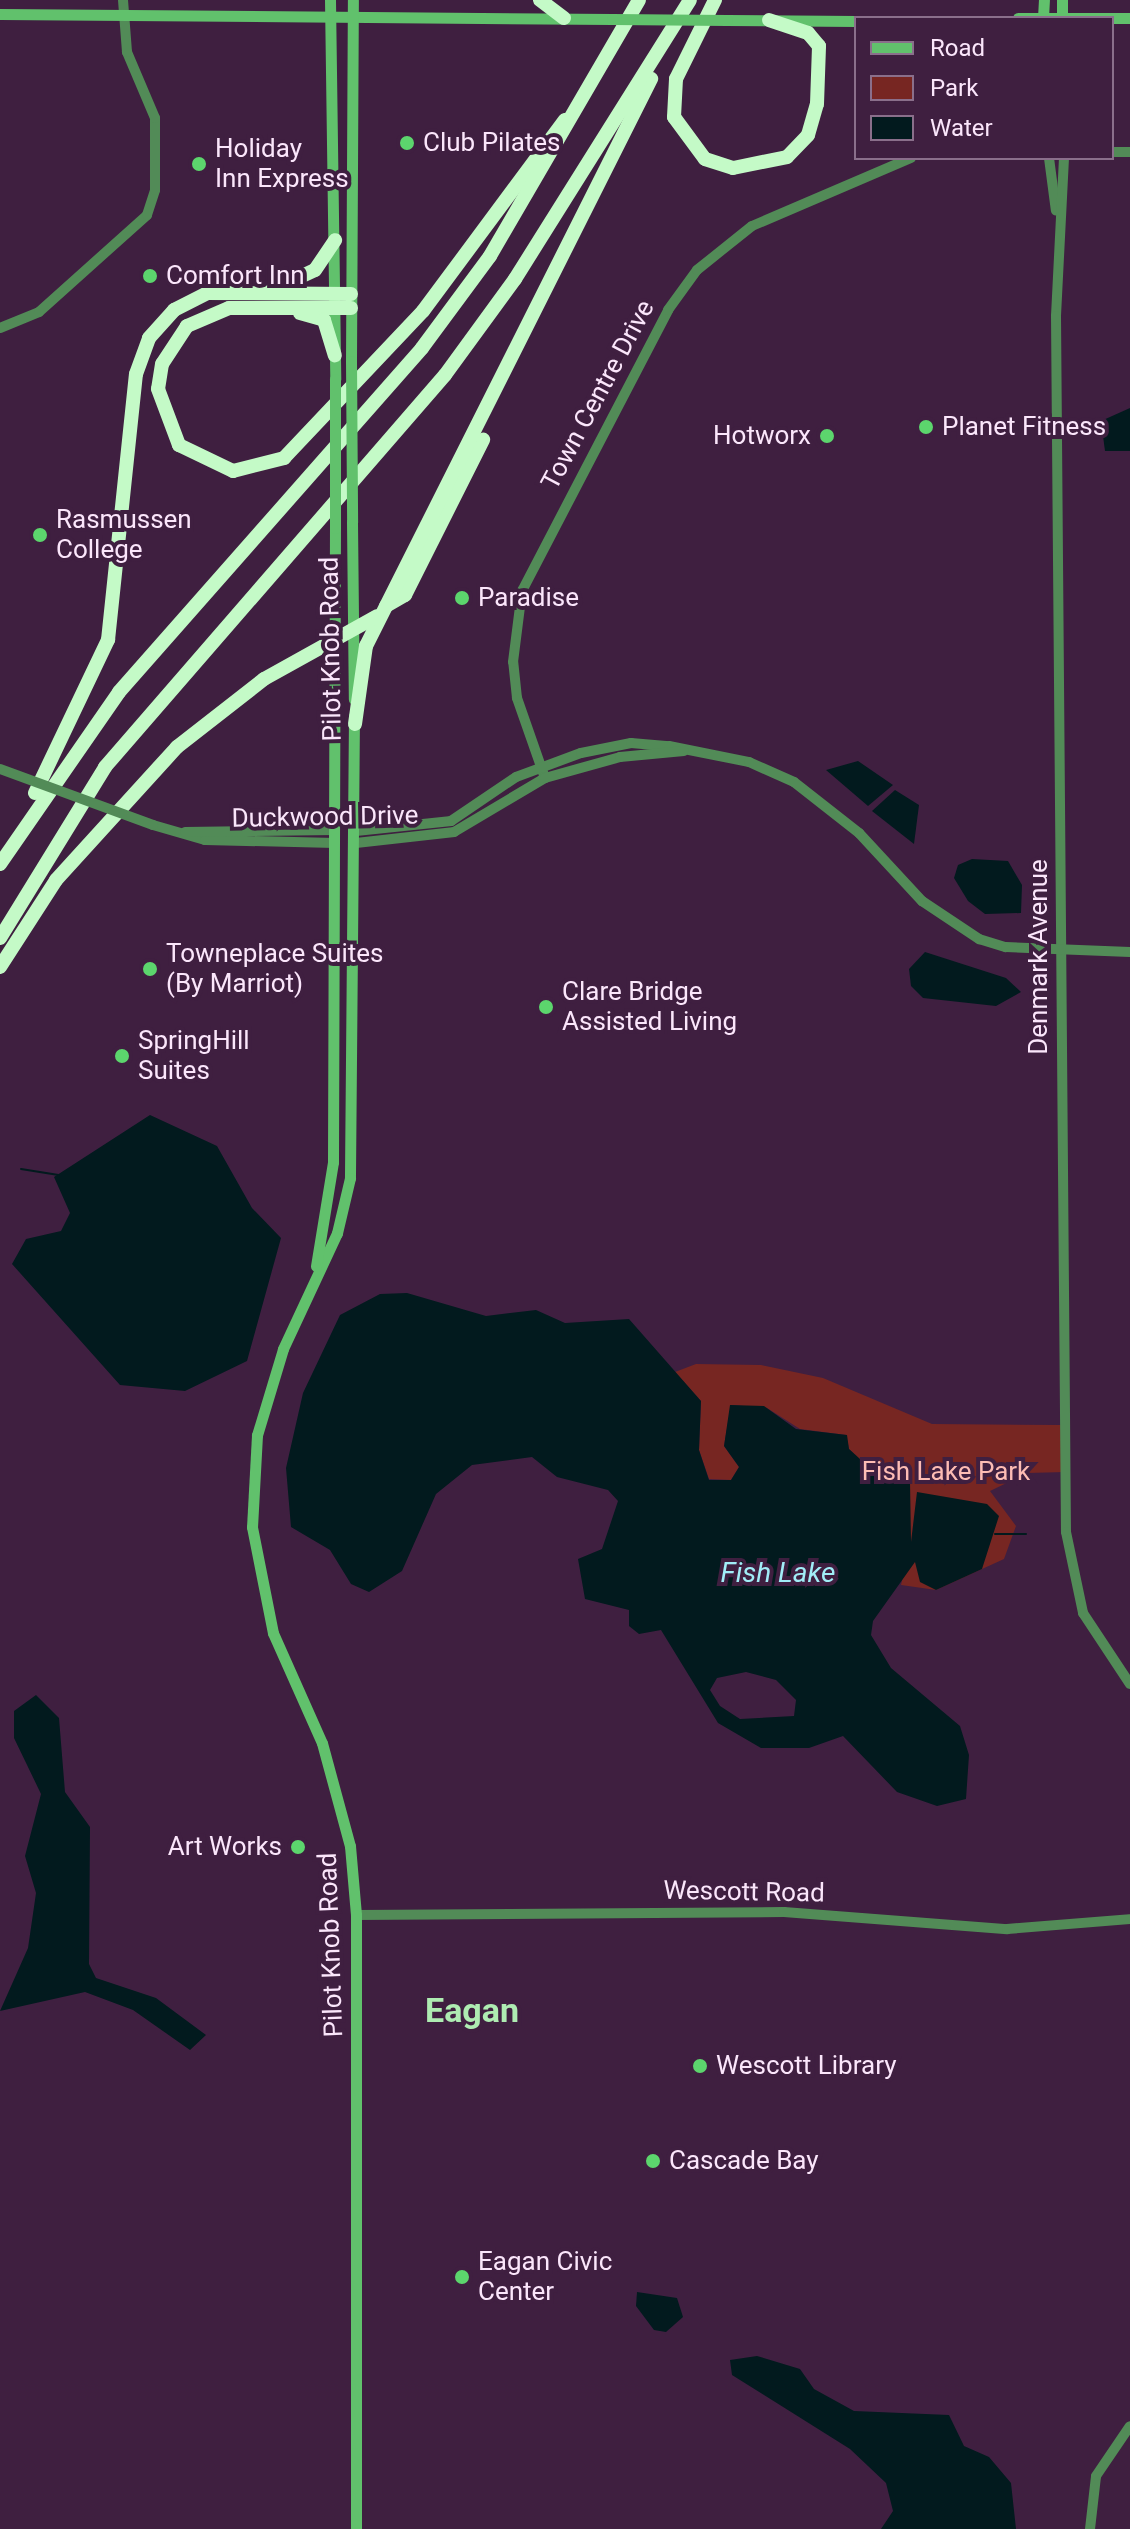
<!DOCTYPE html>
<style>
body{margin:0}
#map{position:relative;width:1130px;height:2529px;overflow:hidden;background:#3f1f40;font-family:Roboto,sans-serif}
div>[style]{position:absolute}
.green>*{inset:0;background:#772622}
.water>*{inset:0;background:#021a1e}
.stream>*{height:2px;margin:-1px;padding:0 1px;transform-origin:1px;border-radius:1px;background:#021a1e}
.tertiary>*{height:10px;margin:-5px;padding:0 5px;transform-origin:5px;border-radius:5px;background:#528b57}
.secondary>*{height:11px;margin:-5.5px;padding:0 5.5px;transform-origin:5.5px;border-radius:5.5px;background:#61c16c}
.motorway>*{height:14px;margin:-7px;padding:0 7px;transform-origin:7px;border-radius:7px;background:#c4fac7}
.tertiary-bridge>*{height:10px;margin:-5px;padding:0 5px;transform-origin:5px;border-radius:5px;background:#528b57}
.secondary-bridge>*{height:11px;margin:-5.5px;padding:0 5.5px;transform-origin:5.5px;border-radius:5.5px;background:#61c16c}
.dots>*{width:22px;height:22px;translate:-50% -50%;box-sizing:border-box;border:4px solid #3f1f40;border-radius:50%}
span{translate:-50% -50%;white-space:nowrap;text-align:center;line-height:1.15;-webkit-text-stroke:8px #3f1f40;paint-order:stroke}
.poi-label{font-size:26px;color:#fbe6fb}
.left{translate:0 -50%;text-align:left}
.right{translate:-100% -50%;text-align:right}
.street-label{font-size:26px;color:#fbe6fb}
.park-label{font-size:26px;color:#fdbcb4}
.water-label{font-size:28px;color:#a1edf7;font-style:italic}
.district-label{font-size:34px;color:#aeecb2;font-weight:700}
.legend{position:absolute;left:854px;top:16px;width:260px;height:144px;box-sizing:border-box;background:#3f1f40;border:2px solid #8a6f8b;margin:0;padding:10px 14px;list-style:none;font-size:24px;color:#fbe6fb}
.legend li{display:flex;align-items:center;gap:16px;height:40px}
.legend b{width:40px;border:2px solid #8a6f8b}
</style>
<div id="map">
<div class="green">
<i style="clip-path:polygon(696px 1364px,761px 1365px,823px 1378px,932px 1424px,1061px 1425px,1066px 1472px,1027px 1473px,990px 1491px,1016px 1526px,1004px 1559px,936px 1590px,901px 1585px,911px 1542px,898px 1476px,871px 1470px,849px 1449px,846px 1435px,800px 1429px,767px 1408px,731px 1405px,724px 1446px,739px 1467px,731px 1480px,709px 1479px,699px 1450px,701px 1401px,675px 1372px)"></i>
</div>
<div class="water">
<i style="clip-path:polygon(1130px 408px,1130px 451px,1105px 451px,1101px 421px)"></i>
<i style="clip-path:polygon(858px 761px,893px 785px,868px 806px,826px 770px)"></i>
<i style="clip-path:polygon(895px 790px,919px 805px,914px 844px,872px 811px)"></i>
<i style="clip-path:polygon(972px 859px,1008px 861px,1022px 885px,1021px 913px,985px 914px,968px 901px,954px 878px,958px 865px)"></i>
<i style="clip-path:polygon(925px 952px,1006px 978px,1021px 992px,996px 1006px,923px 998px,911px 986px,909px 969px)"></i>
<i style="clip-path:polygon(150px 1115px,217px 1146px,252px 1208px,281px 1238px,247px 1361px,185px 1391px,120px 1385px,12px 1264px,26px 1239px,61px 1231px,70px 1213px,54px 1177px)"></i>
<i style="clip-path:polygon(evenodd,407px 1293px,486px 1316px,536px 1310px,565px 1323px,629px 1319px,701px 1401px,699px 1450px,709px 1480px,731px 1480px,739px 1467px,724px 1446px,730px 1405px,764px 1406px,796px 1429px,847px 1435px,849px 1449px,871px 1469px,910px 1481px,911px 1542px,917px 1492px,987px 1504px,999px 1516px,982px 1569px,936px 1590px,920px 1582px,915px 1562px,873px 1621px,871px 1635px,891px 1668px,960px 1726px,969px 1755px,966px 1799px,937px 1806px,897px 1792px,843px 1736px,809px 1748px,761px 1748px,718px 1723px,661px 1630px,639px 1634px,629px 1626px,629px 1610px,585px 1599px,578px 1559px,602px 1549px,618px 1501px,608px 1490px,557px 1477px,532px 1457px,472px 1465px,436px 1494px,402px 1571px,369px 1592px,351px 1584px,330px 1550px,291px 1527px,286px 1468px,303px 1393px,340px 1315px,380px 1294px,407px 1293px,746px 1672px,776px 1680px,796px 1700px,794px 1716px,740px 1719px,720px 1706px,710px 1690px,717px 1678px,746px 1672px)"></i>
<i style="clip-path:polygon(36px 1695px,59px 1718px,65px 1792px,90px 1827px,89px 1964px,96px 1978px,156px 1998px,206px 2035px,190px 2050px,133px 2010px,85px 1992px,0 2011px,28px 1948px,36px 1893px,25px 1856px,41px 1794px,14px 1738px,14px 1711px)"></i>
<i style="clip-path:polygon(637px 2292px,677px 2298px,683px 2317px,666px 2332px,654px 2330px,636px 2306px)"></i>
<i style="clip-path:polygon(757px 2356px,800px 2369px,814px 2389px,854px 2411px,949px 2415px,964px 2446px,989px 2457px,1011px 2483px,1016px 2529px,881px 2529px,893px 2511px,886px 2483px,850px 2449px,732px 2375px,730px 2360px)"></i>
</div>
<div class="stream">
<i style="left:21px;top:1169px;width:38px;rotate:9deg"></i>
<i style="left:995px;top:1534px;width:31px"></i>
</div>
<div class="tertiary">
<i style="left:1112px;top:152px;width:18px"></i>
<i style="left:1049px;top:158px;width:53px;rotate:82.5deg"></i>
<i style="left:1064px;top:158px;width:158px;rotate:92.9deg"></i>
<i style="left:1056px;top:316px;width:1216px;rotate:89.53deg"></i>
<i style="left:1066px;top:1532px;width:83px;rotate:78.1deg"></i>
<i style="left:1083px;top:1613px;width:85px;rotate:56.5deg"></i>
<i style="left:0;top:328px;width:42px;rotate:-22.3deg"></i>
<i style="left:39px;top:312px;width:145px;rotate:-41.9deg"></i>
<i style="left:147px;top:215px;width:26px;rotate:-72deg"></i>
<i style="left:155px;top:190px;width:72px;rotate:-90deg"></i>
<i style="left:155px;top:118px;width:72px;rotate:-113deg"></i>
<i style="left:127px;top:52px;width:52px;rotate:-94.4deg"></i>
<i style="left:545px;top:778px;width:85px;rotate:-109.3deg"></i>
<i style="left:517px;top:698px;width:36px;rotate:-96deg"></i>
<i style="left:513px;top:662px;width:72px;rotate:-82.8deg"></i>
<i style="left:522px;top:591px;width:317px;rotate:-62.5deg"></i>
<i style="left:668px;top:310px;width:49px;rotate:-54.1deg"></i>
<i style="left:697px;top:270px;width:70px;rotate:-38.7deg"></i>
<i style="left:752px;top:226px;width:173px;rotate:-23.2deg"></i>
<i style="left:153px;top:825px;width:54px;rotate:16.1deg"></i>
<i style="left:205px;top:840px;width:130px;rotate:1.3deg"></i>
<i style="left:356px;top:831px;width:96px;rotate:-6deg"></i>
<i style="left:451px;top:821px;width:78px;rotate:-34.1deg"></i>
<i style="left:516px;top:777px;width:69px;rotate:-20.3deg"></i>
<i style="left:581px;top:753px;width:51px;rotate:-11.3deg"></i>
<i style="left:631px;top:743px;width:38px;rotate:5deg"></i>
<i style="left:669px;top:746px;width:82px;rotate:11.3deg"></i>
<i style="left:749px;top:762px;width:49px;rotate:24deg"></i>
<i style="left:794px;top:782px;width:83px;rotate:38.1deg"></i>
<i style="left:859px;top:833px;width:93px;rotate:47.2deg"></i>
<i style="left:922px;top:901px;width:69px;rotate:33.7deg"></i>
<i style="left:979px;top:939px;width:28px;rotate:17deg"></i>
<i style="left:1006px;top:947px;width:124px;rotate:2.3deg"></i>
<i style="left:185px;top:832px;width:150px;rotate:-0.8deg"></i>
<i style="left:356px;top:843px;width:99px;rotate:-6.4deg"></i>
<i style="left:454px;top:832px;width:106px;rotate:-30.7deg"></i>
<i style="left:545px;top:778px;width:78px;rotate:-15.6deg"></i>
<i style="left:620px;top:757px;width:64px;rotate:-5.4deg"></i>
<i style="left:356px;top:1915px;width:428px;rotate:-0.4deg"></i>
<i style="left:784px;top:1912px;width:224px;rotate:4.4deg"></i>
<i style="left:1007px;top:1929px;width:123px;rotate:-4.6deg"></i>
<i style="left:1090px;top:2529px;width:53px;rotate:-83.5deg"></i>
<i style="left:1096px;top:2476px;width:60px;rotate:-55.8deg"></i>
</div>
<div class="secondary">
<i style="left:330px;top:0;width:379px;rotate:89.2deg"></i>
<i style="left:0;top:14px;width:612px;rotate:0.47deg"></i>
<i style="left:1018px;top:18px;width:112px"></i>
<i style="left:1043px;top:18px;width:18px;rotate:-87deg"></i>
<i style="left:1062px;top:18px;width:18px;rotate:-90deg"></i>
<i style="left:727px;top:20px;width:129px;rotate:0.4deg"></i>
<i style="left:351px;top:361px;width:361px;rotate:-89.7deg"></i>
<i style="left:352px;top:522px;width:177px;rotate:89.4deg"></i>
<i style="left:354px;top:716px;width:462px;rotate:90.5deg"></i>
<i style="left:350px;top:1178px;width:57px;rotate:103.3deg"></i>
<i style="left:337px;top:1233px;width:128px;rotate:115deg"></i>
<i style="left:283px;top:1349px;width:90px;rotate:106.8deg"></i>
<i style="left:257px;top:1435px;width:92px;rotate:93.1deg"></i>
<i style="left:252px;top:1527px;width:108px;rotate:78.8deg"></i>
<i style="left:273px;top:1633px;width:120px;rotate:66deg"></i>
<i style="left:322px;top:1743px;width:107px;rotate:74.8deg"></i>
<i style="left:350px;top:1846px;width:69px;rotate:85deg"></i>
<i style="left:356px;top:1915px;width:614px;rotate:90deg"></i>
<i style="left:316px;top:1266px;width:105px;rotate:-80.7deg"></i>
<i style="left:333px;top:1162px;width:634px;rotate:-89.82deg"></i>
</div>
<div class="motorway">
<i style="left:540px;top:0;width:30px;rotate:37deg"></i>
<i style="left:715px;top:0;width:88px;rotate:116.3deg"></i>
<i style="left:676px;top:79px;width:38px;rotate:93deg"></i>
<i style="left:674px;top:117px;width:52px;rotate:53.6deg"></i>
<i style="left:705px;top:159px;width:29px;rotate:18deg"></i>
<i style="left:733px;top:168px;width:55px;rotate:-11.5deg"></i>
<i style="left:787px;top:157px;width:30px;rotate:-46deg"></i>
<i style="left:808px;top:135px;width:32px;rotate:-74deg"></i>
<i style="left:817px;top:104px;width:58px;rotate:-88deg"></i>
<i style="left:819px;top:46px;width:17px;rotate:-130deg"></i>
<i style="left:808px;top:33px;width:41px;rotate:-161.6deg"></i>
<i style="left:272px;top:290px;width:47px;rotate:-24.9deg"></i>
<i style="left:315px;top:270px;width:36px;rotate:-56deg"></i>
<i style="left:351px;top:308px;width:122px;rotate:180deg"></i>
<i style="left:229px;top:308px;width:46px;rotate:156.8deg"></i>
<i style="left:187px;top:326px;width:45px;rotate:123.3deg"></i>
<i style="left:162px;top:364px;width:25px;rotate:99deg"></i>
<i style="left:158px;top:389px;width:60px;rotate:69.4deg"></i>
<i style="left:179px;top:445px;width:60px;rotate:25.7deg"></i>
<i style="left:233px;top:471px;width:53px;rotate:-14.3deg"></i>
<i style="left:284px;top:458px;width:202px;rotate:-46.6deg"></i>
<i style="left:423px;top:311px;width:238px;rotate:-53.4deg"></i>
<i style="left:300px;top:313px;width:25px;rotate:16deg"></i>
<i style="left:324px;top:320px;width:37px;rotate:73deg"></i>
<i style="left:386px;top:606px;width:22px;rotate:-30deg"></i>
<i style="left:405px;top:595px;width:174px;rotate:-63.3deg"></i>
<i style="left:355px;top:724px;width:79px;rotate:-82deg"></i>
<i style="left:366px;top:646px;width:635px;rotate:-63.31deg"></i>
<i style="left:35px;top:793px;width:170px;rotate:-64.5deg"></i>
<i style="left:108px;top:640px;width:267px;rotate:-84deg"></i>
<i style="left:136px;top:374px;width:38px;rotate:-70deg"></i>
<i style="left:149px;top:338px;width:38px;rotate:-48deg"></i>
<i style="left:174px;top:310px;width:37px;rotate:-27deg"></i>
<i style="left:207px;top:293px;width:144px;rotate:0.4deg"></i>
<i style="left:0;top:864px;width:209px;rotate:-55.3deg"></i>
<i style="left:119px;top:692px;width:458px;rotate:-48.6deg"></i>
<i style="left:422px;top:348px;width:114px;rotate:-53.5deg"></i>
<i style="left:490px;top:256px;width:296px;rotate:-59.8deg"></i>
<i style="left:0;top:938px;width:201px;rotate:-58.4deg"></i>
<i style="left:105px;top:767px;width:519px;rotate:-49.06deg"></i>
<i style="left:445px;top:375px;width:119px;rotate:-53.9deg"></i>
<i style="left:515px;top:279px;width:329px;rotate:-57.9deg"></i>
<i style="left:0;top:967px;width:103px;rotate:-57.2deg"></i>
<i style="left:56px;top:880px;width:180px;rotate:-47.7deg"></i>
<i style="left:177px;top:747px;width:110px;rotate:-38deg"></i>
<i style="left:264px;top:679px;width:129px;rotate:-29.1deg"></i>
</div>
<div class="tertiary-bridge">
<i style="left:0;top:769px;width:163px;rotate:20.1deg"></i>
</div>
<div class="secondary-bridge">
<i style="left:612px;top:19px;width:115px;rotate:0.5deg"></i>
<i style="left:351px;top:361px;width:161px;rotate:89.6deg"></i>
<i style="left:335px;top:379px;width:149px;rotate:90deg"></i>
</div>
<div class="dots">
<i style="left:407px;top:143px;background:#5cd56d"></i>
<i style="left:199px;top:164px;background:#5cd56d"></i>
<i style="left:150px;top:276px;background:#5cd56d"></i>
<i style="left:926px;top:427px;background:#5cd56d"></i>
<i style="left:827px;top:436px;background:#5cd56d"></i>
<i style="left:40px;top:535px;background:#5cd56d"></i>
<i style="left:462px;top:598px;background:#5cd56d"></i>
<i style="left:150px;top:969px;background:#5cd56d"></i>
<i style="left:546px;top:1007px;background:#5cd56d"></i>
<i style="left:122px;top:1056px;background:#5cd56d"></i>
<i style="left:298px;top:1847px;background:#5cd56d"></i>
<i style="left:700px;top:2066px;background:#5cd56d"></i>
<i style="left:653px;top:2161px;background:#5cd56d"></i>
<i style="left:462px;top:2277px;background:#5cd56d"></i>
</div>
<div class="poi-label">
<span class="left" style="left:423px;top:143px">Club Pilates</span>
<span class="left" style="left:215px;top:164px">Holiday<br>Inn Express</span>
<span class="left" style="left:166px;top:276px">Comfort Inn</span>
<span class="left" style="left:942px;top:427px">Planet Fitness</span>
<span class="right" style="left:811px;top:436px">Hotworx</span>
<span class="left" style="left:56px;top:535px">Rasmussen<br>College</span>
<span class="left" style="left:478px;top:598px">Paradise</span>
<span class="left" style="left:166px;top:969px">Towneplace Suites<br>(By Marriot)</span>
<span class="left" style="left:562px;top:1007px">Clare Bridge<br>Assisted Living</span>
<span class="left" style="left:138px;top:1056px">SpringHill<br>Suites</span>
<span class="right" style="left:282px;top:1847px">Art Works</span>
<span class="left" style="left:716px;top:2066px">Wescott Library</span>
<span class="left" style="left:669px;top:2161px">Cascade Bay</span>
<span class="left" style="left:478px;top:2277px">Eagan Civic<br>Center</span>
</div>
<div class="street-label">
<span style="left:598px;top:395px;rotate:-62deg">Town Centre Drive</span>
<span style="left:331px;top:649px;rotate:-91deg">Pilot Knob Road</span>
<span style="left:325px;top:817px;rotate:-1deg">Duckwood Drive</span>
<span style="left:1039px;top:957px;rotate:-90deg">Denmark Avenue</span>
<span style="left:744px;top:1892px;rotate:1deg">Wescott Road</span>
<span style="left:331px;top:1945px;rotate:-92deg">Pilot Knob Road</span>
</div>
<div class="park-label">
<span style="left:946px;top:1472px">Fish Lake Park</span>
</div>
<div class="water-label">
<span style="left:778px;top:1573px">Fish Lake</span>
</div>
<div class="district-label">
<span style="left:472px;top:2011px">Eagan</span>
</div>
<ul class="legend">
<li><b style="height:10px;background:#61c16c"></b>Road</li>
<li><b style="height:22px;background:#772622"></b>Park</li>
<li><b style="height:22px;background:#021a1e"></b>Water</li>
</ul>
</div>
